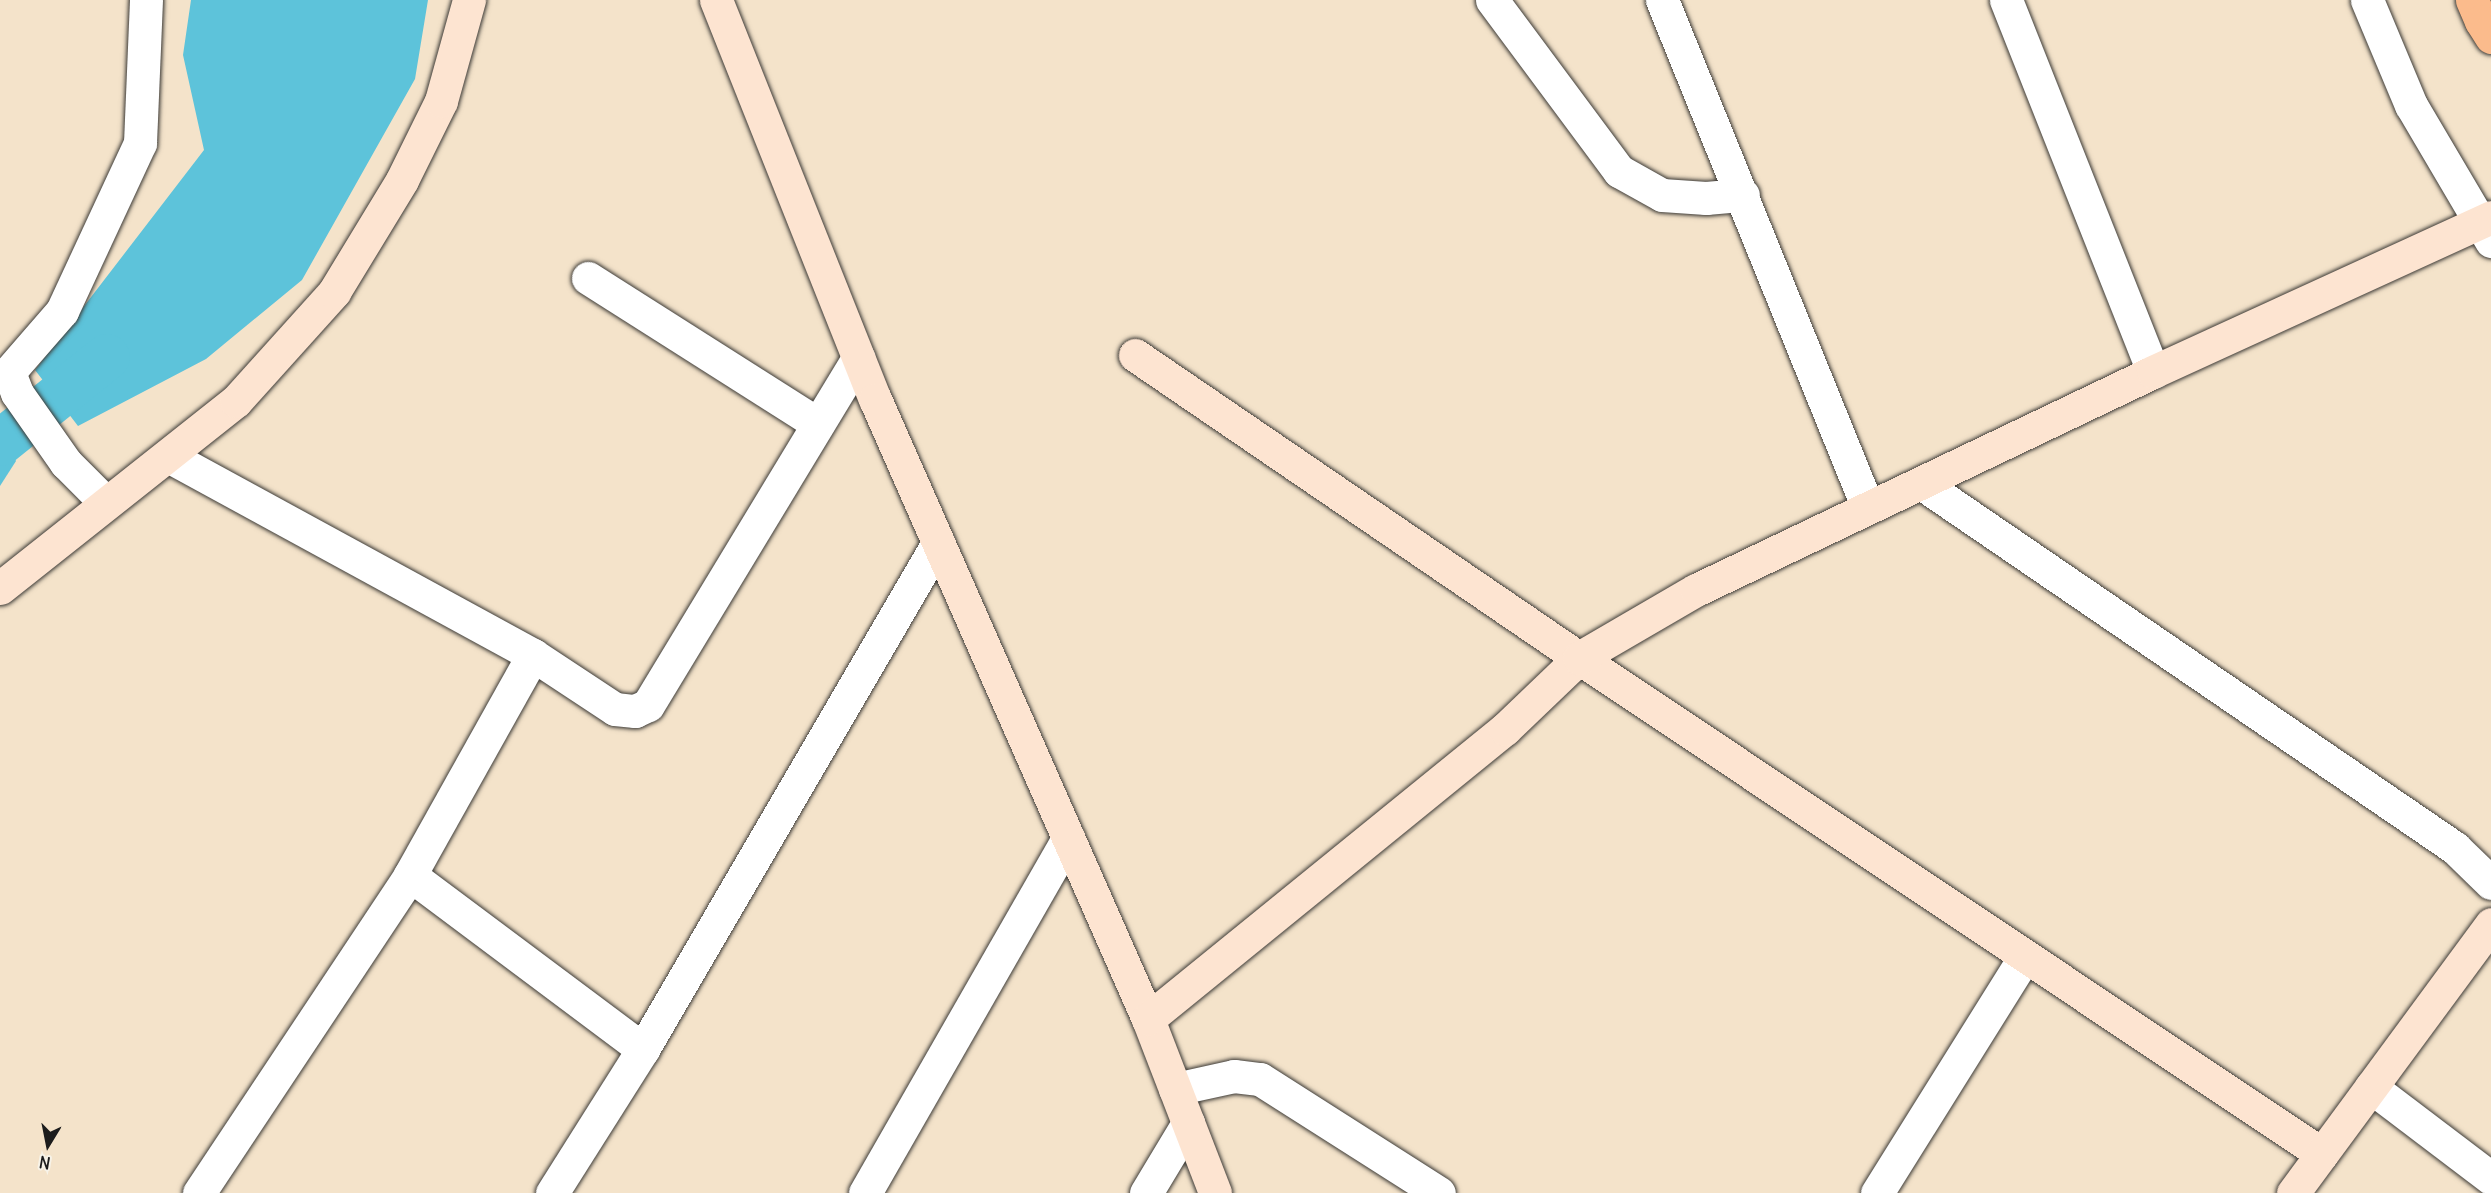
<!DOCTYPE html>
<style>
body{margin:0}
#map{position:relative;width:2491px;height:1193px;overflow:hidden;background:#f4e3ca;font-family:Delius,sans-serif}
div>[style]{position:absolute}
.water>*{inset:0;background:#5dc3da}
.canal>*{height:46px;margin:-23px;padding:0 23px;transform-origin:23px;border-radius:23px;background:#5dc3da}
.roads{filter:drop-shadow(0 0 2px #3c3a36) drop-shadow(0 0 2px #3c3a36)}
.street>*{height:33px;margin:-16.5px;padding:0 16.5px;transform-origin:16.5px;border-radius:16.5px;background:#fff}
.secondary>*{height:33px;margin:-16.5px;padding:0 16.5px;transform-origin:16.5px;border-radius:16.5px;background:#fde4d1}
.highway>*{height:33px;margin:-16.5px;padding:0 16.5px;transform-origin:16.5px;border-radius:16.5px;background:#fbbb8c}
span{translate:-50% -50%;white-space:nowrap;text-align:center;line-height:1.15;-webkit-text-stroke:6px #f7f3e8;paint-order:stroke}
.north{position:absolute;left:18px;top:1115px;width:60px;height:60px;-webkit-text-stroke:4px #f7f3e8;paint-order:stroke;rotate:190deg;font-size:16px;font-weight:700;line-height:24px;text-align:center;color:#1c1c1c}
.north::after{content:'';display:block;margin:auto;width:21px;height:27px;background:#1c1c1c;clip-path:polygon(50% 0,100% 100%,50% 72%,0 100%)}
</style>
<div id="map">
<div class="water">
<i style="clip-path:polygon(191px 0,428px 0,415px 79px,302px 280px,206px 359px,78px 426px,35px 370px,204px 150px,183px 55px)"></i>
<i style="clip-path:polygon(0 430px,16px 461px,0 486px)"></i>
</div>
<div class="canal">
<i style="left:0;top:443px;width:137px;rotate:-38.8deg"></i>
</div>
<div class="roads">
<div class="street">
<i style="left:1492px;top:0;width:213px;rotate:53.4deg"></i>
<i style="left:1619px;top:171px;width:49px;rotate:29.2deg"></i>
<i style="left:1662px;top:195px;width:44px;rotate:3.9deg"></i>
<i style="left:1706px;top:198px;width:37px;rotate:-5deg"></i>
<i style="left:1662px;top:0;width:548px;rotate:67.93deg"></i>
<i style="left:2006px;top:0;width:400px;rotate:68.4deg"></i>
<i style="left:2367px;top:0;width:114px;rotate:67.3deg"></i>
<i style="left:2411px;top:105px;width:158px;rotate:59.5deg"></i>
<i style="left:588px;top:278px;width:272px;rotate:32.4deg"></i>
<i style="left:168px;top:456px;width:416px;rotate:28.6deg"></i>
<i style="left:533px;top:655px;width:98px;rotate:33.4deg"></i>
<i style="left:615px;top:709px;width:20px;rotate:6deg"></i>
<i style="left:635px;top:711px;width:14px;rotate:-25deg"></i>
<i style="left:648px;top:705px;width:406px;rotate:-58.8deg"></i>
<i style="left:1921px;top:483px;width:647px;rotate:34.35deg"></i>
<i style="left:2455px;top:848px;width:50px;rotate:44.2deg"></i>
<i style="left:106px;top:503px;width:57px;rotate:-135deg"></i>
<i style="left:66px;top:463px;width:85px;rotate:-125deg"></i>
<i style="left:17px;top:393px;width:22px;rotate:-111deg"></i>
<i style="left:9px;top:372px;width:81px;rotate:-49deg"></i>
<i style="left:62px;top:311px;width:185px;rotate:-65.1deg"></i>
<i style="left:140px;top:143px;width:143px;rotate:-87.6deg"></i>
<i style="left:410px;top:875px;width:291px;rotate:36.8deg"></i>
<i style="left:2371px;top:1087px;width:151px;rotate:37.2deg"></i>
<i style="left:1175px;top:1089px;width:60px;rotate:-12.4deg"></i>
<i style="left:1234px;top:1076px;width:26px;rotate:7deg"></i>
<i style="left:1260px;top:1079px;width:212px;rotate:32.5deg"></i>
<i style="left:199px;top:1193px;width:382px;rotate:-56.4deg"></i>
<i style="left:410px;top:875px;width:252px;rotate:-60.8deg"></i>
<i style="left:552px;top:1193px;width:170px;rotate:-57.7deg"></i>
<i style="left:643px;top:1049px;width:586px;rotate:-59.76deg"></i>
<i style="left:865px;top:1193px;width:409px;rotate:-60.2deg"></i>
<i style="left:1146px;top:1193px;width:82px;rotate:-59deg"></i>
<i style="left:1877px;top:1193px;width:279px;rotate:-58deg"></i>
</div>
<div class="secondary">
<i style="left:716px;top:0;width:430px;rotate:68.3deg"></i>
<i style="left:875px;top:399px;width:677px;rotate:66.24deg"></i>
<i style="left:1148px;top:1019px;width:186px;rotate:68.9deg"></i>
<i style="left:1135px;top:355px;width:538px;rotate:34.31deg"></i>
<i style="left:1579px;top:658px;width:893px;rotate:33.73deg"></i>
<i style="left:0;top:588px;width:301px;rotate:-38.4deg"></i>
<i style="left:236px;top:401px;width:147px;rotate:-48deg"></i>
<i style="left:334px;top:292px;width:131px;rotate:-58.7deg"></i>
<i style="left:402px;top:180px;width:88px;rotate:-63.7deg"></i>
<i style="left:441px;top:101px;width:105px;rotate:-74.5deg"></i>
<i style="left:1148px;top:1019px;width:460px;rotate:-39.1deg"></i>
<i style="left:1505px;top:729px;width:103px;rotate:-43.8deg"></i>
<i style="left:1579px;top:658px;width:135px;rotate:-30.2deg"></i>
<i style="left:1696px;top:590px;width:506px;rotate:-25.5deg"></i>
<i style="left:2153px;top:372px;width:372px;rotate:-24.6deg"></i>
<i style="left:2293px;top:1193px;width:334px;rotate:-53.6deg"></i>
</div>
<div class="highway">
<i style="left:2472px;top:0;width:23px;rotate:67deg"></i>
<i style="left:2481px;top:21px;width:19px;rotate:58deg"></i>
</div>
</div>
<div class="north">N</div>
</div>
